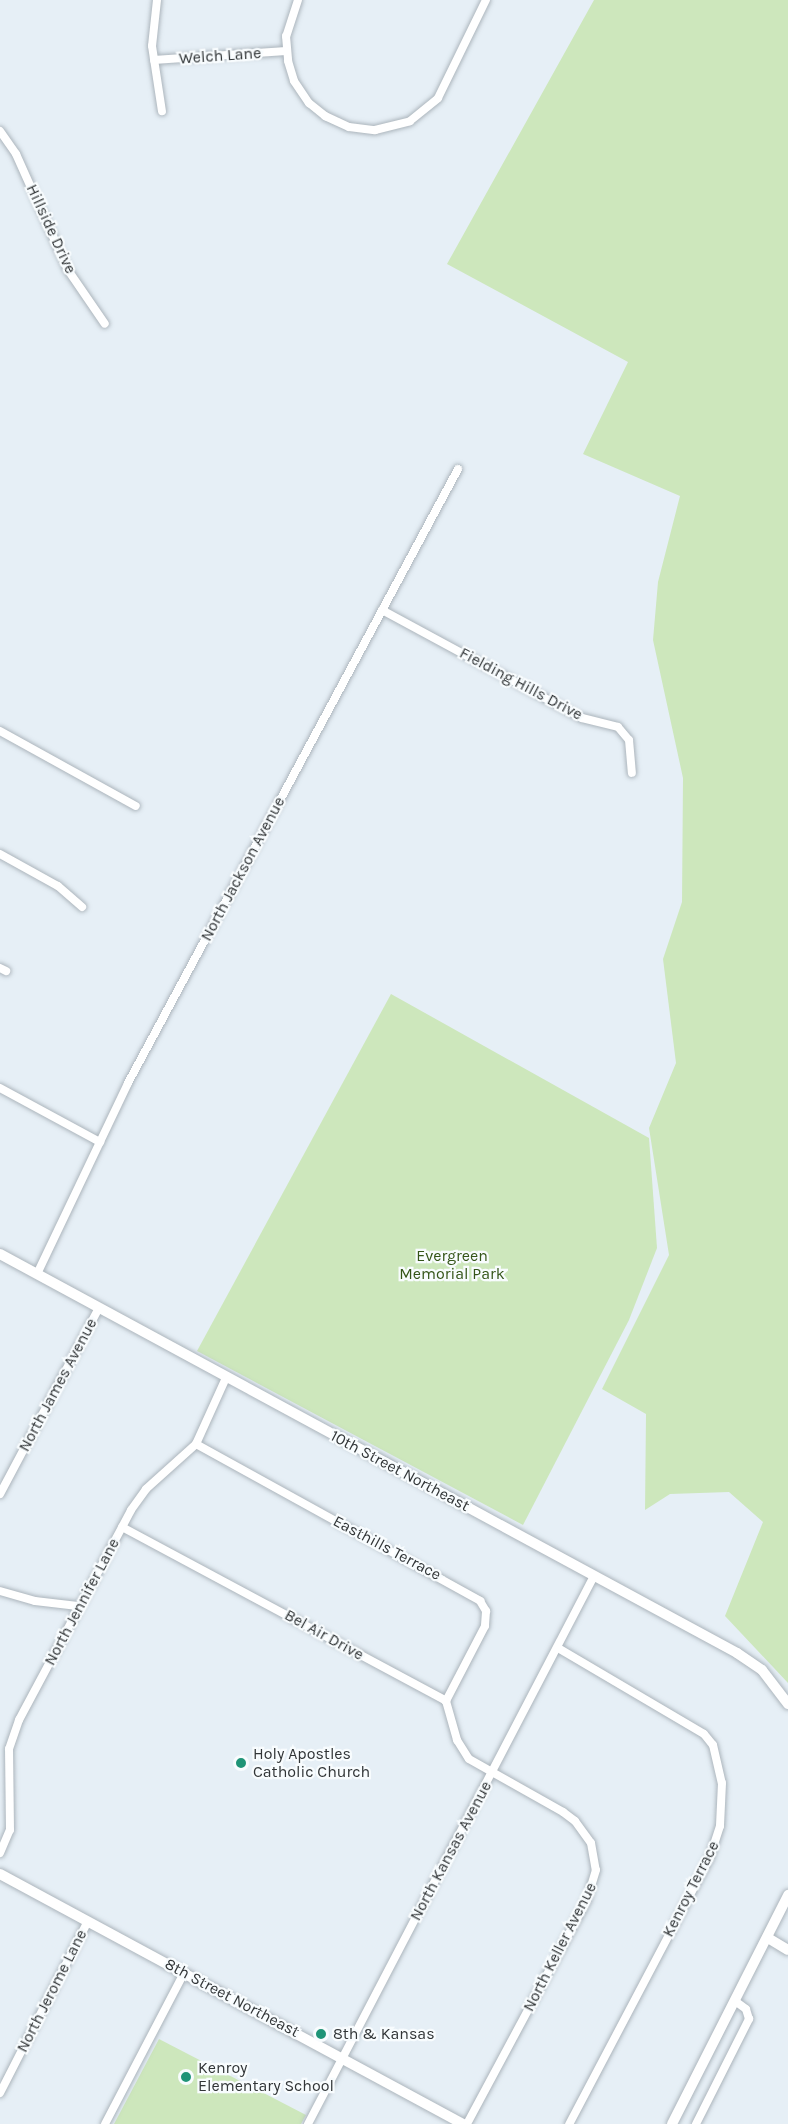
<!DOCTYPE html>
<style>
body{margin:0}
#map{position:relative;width:788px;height:2124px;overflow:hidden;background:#e6eff6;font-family:Karla,sans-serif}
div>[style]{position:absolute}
.green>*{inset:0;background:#cde7bc}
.roads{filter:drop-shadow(0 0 2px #acb5bc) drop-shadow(0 0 2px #acb5bc)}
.street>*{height:8px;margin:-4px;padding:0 4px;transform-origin:4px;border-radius:4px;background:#fff}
.secondary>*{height:10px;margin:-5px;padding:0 5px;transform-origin:5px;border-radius:5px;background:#fff}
.dots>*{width:16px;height:16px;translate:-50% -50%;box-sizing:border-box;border:3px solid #f8fcfe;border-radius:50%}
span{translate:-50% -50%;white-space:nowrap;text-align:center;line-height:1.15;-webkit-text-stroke:4.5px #f8fcfe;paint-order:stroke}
.street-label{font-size:16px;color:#313537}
.park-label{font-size:16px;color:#345518}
.poi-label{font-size:16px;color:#313537}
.left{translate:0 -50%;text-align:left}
</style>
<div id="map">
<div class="green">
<i style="clip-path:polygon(594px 0,788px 0,788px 1683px,725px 1616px,763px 1522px,729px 1492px,670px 1494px,645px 1510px,646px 1414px,602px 1389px,669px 1255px,649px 1128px,676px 1063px,663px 959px,682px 902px,683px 778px,653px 640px,658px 582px,680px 496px,583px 454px,628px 362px,447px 264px)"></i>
<i style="clip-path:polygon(391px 994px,649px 1138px,657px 1248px,629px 1320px,523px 1525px,197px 1351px)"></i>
<i style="clip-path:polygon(159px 2039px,306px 2115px,301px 2124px,114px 2124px)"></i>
</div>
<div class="roads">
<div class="street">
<i style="left:157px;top:0;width:46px;rotate:96.2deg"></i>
<i style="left:152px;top:46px;width:66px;rotate:81.3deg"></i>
<i style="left:298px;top:0;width:38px;rotate:108deg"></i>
<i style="left:286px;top:36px;width:25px;rotate:85deg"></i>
<i style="left:288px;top:61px;width:21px;rotate:73deg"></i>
<i style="left:294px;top:81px;width:27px;rotate:56deg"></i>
<i style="left:309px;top:103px;width:21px;rotate:39deg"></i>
<i style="left:325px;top:116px;width:26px;rotate:25deg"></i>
<i style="left:349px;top:127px;width:26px;rotate:7deg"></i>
<i style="left:375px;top:130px;width:36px;rotate:-14deg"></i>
<i style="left:410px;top:121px;width:36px;rotate:-39deg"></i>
<i style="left:438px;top:98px;width:109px;rotate:-63.9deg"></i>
<i style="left:154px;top:60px;width:132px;rotate:-3.9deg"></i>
<i style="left:0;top:131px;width:28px;rotate:55deg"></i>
<i style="left:16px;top:154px;width:127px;rotate:65.9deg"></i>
<i style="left:68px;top:270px;width:65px;rotate:55.6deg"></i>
<i style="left:382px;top:610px;width:227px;rotate:28.4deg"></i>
<i style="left:582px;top:718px;width:37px;rotate:14deg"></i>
<i style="left:618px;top:727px;width:17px;rotate:50deg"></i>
<i style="left:629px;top:740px;width:33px;rotate:85deg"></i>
<i style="left:0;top:731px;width:155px;rotate:28.9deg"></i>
<i style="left:0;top:854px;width:66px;rotate:28.9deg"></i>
<i style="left:58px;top:886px;width:32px;rotate:41deg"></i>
<i style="left:0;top:968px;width:7px;rotate:27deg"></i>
<i style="left:0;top:1088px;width:114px;rotate:28.4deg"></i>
<i style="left:37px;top:1274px;width:212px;rotate:-64.5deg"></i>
<i style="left:128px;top:1083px;width:697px;rotate:-61.74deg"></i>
<i style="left:196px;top:1444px;width:325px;rotate:28.9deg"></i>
<i style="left:480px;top:1601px;width:12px;rotate:59deg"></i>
<i style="left:486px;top:1611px;width:15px;rotate:94deg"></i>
<i style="left:485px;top:1626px;width:85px;rotate:117.5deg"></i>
<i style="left:0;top:1494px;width:211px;rotate:-62deg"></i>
<i style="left:122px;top:1527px;width:368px;rotate:28.2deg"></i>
<i style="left:446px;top:1701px;width:41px;rotate:74.2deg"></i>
<i style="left:457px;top:1740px;width:22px;rotate:58deg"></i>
<i style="left:469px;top:1759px;width:108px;rotate:29.4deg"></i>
<i style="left:563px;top:1812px;width:15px;rotate:37deg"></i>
<i style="left:575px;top:1821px;width:27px;rotate:54deg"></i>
<i style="left:591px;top:1843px;width:27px;rotate:80deg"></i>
<i style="left:596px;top:1870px;width:31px;rotate:107deg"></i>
<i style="left:587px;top:1900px;width:254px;rotate:118.2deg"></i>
<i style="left:0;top:1591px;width:36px;rotate:16deg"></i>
<i style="left:35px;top:1601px;width:43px;rotate:6.6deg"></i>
<i style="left:558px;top:1648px;width:169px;rotate:30.5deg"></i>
<i style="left:704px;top:1734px;width:14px;rotate:51deg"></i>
<i style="left:713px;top:1745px;width:39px;rotate:77deg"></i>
<i style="left:722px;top:1783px;width:43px;rotate:92.7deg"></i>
<i style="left:720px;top:1826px;width:35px;rotate:108deg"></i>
<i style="left:709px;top:1859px;width:300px;rotate:117.8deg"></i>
<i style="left:0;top:1853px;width:25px;rotate:-67deg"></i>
<i style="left:10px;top:1830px;width:81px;rotate:-90.7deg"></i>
<i style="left:9px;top:1749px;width:31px;rotate:-71deg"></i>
<i style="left:19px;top:1720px;width:238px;rotate:-61.9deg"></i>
<i style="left:131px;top:1510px;width:26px;rotate:-54deg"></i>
<i style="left:146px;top:1489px;width:67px;rotate:-42deg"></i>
<i style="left:196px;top:1444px;width:72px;rotate:-65.6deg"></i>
<i style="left:0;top:2093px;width:193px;rotate:-62.9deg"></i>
<i style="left:105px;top:2124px;width:170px;rotate:-62.4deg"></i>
<i style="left:308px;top:2124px;width:616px;rotate:-62.44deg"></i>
<i style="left:696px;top:2124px;width:118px;rotate:-63.2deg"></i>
<i style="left:749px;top:2019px;width:10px;rotate:-107deg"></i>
<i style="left:746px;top:2009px;width:14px;rotate:-144deg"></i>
</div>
<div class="secondary">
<i style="left:0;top:1254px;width:838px;rotate:28.43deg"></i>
<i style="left:737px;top:1653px;width:30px;rotate:34deg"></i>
<i style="left:762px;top:1670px;width:43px;rotate:52.6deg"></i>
<i style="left:0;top:1874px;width:526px;rotate:28.37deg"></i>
<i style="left:768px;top:1938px;width:23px;rotate:31deg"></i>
<i style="left:672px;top:2124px;width:257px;rotate:-63.1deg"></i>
</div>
</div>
<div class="dots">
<i style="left:241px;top:1763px;background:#1f9477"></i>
<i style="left:321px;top:2034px;background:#1f9477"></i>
<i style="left:186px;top:2077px;background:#1f9477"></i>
</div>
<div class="street-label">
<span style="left:220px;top:56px;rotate:-4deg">Welch Lane</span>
<span style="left:51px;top:229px;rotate:65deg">Hillside Drive</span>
<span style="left:521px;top:684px;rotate:28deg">Fielding Hills Drive</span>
<span style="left:243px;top:869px;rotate:-62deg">North Jackson Avenue</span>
<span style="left:58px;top:1385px;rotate:-62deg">North James Avenue</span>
<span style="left:400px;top:1471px;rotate:28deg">10th Street Northeast</span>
<span style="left:387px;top:1548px;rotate:28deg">Easthills Terrace</span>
<span style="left:82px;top:1602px;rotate:-62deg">North Jennifer Lane</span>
<span style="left:324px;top:1635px;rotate:29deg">Bel Air Drive</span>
<span style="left:451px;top:1851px;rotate:-62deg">North Kansas Avenue</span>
<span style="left:691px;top:1889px;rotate:-63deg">Kenroy Terrace</span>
<span style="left:560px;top:1947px;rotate:-63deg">North Keller Avenue</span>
<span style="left:52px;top:1991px;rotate:-63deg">North Jerome Lane</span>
<span style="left:232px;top:1998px;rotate:28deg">8th Street Northeast</span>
</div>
<div class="park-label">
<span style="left:452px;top:1265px">Evergreen<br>Memorial Park</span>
</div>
<div class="poi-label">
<span class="left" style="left:253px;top:1763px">Holy Apostles<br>Catholic Church</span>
<span class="left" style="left:333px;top:2034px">8th &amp; Kansas</span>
<span class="left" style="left:198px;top:2077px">Kenroy<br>Elementary School</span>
</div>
</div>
